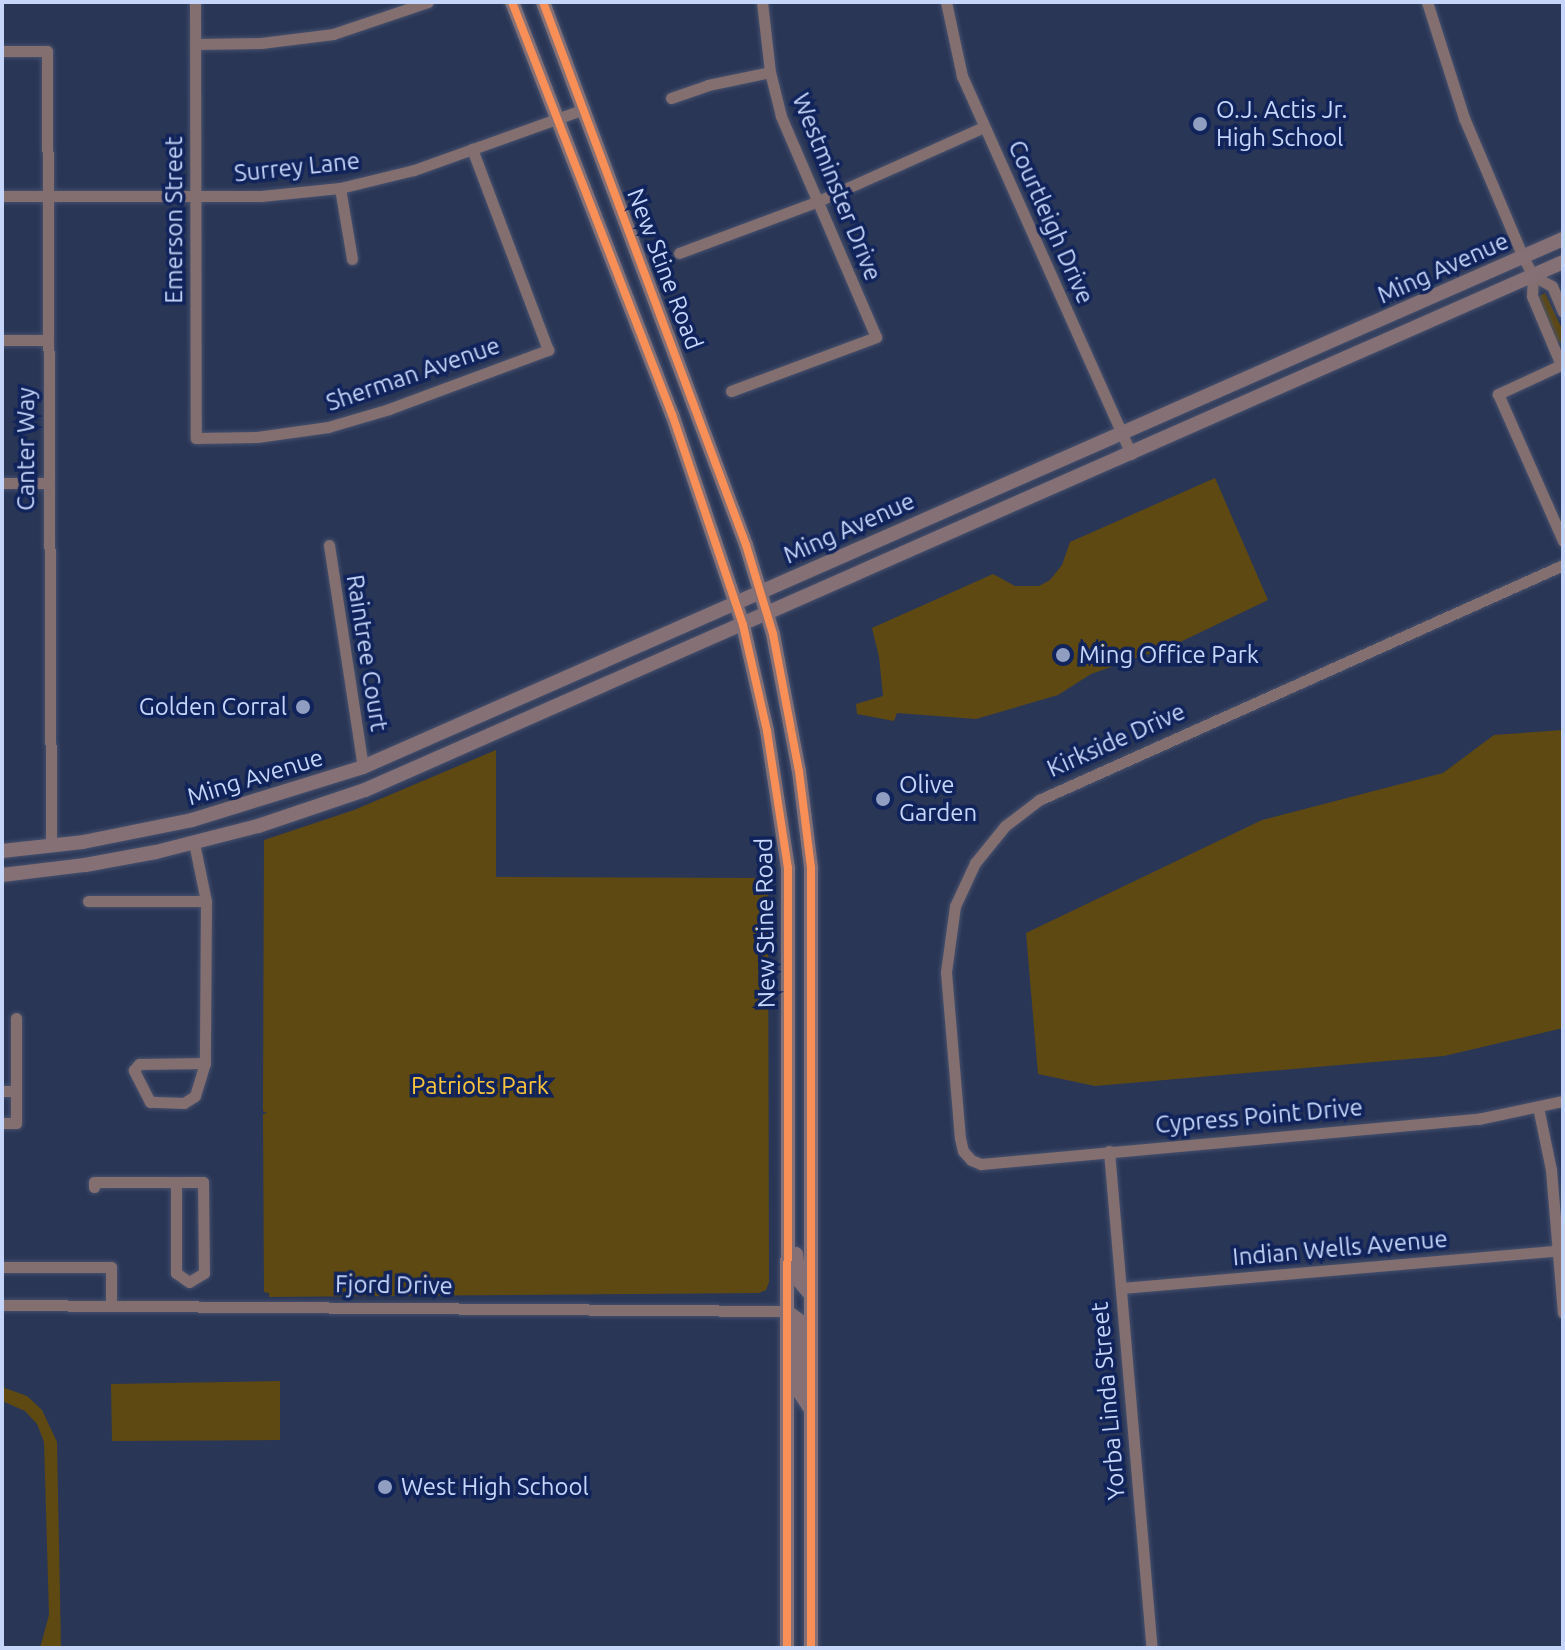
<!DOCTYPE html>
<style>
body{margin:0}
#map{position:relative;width:1565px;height:1650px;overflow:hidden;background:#2a3656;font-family:Ubuntu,sans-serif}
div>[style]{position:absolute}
.green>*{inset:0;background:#5e4913}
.roads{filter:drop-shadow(0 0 2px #46516d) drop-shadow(0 0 2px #46516d)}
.street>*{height:11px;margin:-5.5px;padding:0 5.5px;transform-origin:5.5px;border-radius:5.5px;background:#836e70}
.secondary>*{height:14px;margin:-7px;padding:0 7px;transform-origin:7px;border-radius:7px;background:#857076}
.cycleway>*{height:8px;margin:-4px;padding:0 4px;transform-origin:4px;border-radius:4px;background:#f78f57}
.dots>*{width:22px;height:22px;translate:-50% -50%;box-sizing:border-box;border:4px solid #10235b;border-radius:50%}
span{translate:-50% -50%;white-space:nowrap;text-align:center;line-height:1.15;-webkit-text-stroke:7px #10235b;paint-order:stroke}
.poi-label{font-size:24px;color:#c6d6fa}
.left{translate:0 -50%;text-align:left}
.right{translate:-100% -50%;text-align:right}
.street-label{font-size:24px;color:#c6d6fa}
.park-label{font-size:24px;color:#fac43b}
.frame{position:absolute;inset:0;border:4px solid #c6d6fa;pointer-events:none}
</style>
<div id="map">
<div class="green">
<i style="clip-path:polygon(1545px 293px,1563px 331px,1563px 343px,1557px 342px,1540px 302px,1539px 296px)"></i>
<i style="clip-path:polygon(1215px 478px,1268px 600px,1176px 644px,1091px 674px,1058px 695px,976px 719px,897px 713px,894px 721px,857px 714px,856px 704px,883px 696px,879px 657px,872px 628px,993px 574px,1015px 586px,1039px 586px,1050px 580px,1062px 565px,1070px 542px)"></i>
<i style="clip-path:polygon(1563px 730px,1563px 1028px,1444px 1056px,1095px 1086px,1038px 1074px,1026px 933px,1262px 820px,1443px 773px,1494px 735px)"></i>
<i style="clip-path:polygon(496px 750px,496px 877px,768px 878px,769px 1282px,766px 1290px,759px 1293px,269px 1297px,269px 1293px,264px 1292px,263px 1114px,267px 1113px,263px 1111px,264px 840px,354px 810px)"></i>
<i style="clip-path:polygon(280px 1381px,280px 1440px,112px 1441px,111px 1384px)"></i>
<i style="clip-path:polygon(2px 1387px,27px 1396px,42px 1410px,57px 1442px,61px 1648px,40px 1648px,49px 1615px,44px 1442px,37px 1424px,25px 1411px,2px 1401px)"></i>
</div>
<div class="roads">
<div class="street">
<i style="left:195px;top:2px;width:436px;rotate:89.9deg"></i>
<i style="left:196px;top:438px;width:61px;rotate:-0.9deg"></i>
<i style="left:257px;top:437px;width:72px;rotate:-8deg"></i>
<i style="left:328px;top:427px;width:64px;rotate:-16.4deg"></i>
<i style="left:389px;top:409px;width:170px;rotate:-20.4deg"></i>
<i style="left:548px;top:350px;width:215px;rotate:-110.7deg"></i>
<i style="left:946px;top:2px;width:76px;rotate:77.8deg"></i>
<i style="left:962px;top:76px;width:414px;rotate:65.9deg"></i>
<i style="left:1427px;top:2px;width:122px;rotate:72.3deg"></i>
<i style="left:1464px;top:118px;width:151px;rotate:67deg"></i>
<i style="left:1523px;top:257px;width:21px;rotate:62deg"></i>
<i style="left:1533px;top:276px;width:21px;rotate:28deg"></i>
<i style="left:1552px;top:286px;width:28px;rotate:67deg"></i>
<i style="left:196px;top:44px;width:65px;rotate:-0.9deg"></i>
<i style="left:261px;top:43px;width:73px;rotate:-7.1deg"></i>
<i style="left:333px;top:34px;width:100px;rotate:-18.6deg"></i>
<i style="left:2px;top:51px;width:45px"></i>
<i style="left:47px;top:51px;width:795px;rotate:89.71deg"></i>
<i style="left:671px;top:98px;width:39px;rotate:-19deg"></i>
<i style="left:708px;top:85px;width:63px;rotate:-11.8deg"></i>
<i style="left:340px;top:188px;width:72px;rotate:80.4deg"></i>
<i style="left:2px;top:196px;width:259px"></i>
<i style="left:261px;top:196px;width:79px;rotate:-5.8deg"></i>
<i style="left:340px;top:188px;width:76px;rotate:-13.7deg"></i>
<i style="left:414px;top:170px;width:181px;rotate:-19.7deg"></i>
<i style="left:679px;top:253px;width:146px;rotate:-20.4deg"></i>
<i style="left:816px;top:202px;width:184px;rotate:-24.1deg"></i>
<i style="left:1533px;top:276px;width:20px;rotate:93deg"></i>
<i style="left:1532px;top:296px;width:75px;rotate:67.2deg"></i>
<i style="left:2px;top:340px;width:46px"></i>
<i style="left:1563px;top:364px;width:72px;rotate:155.2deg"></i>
<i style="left:1498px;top:394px;width:161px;rotate:66.1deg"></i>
<i style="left:731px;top:391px;width:155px;rotate:-20.4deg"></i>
<i style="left:876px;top:337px;width:241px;rotate:-113.3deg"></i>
<i style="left:781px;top:116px;width:45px;rotate:-104deg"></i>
<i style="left:770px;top:72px;width:70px;rotate:-96.5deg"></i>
<i style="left:2px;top:483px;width:46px"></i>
<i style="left:329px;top:545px;width:225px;rotate:81.3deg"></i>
<i style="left:1563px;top:565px;width:574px;rotate:155.85deg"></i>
<i style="left:1039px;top:800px;width:43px;rotate:142.6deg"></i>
<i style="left:1005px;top:826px;width:48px;rotate:129deg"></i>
<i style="left:975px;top:863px;width:47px;rotate:114.9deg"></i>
<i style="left:955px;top:906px;width:67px;rotate:97.8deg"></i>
<i style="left:946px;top:972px;width:167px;rotate:85.2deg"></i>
<i style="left:960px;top:1138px;width:13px;rotate:77deg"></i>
<i style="left:963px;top:1151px;width:12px;rotate:48deg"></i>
<i style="left:971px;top:1160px;width:11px;rotate:22deg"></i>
<i style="left:981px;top:1164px;width:499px;rotate:-5.2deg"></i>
<i style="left:1478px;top:1119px;width:87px;rotate:-12deg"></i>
<i style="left:194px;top:843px;width:59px;rotate:78.3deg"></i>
<i style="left:206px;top:901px;width:162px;rotate:90.4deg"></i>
<i style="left:88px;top:901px;width:118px"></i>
<i style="left:205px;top:1063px;width:34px;rotate:107deg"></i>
<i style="left:195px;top:1096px;width:13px;rotate:148deg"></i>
<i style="left:184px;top:1103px;width:34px;rotate:-178deg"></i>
<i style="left:150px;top:1102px;width:36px;rotate:-117deg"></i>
<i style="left:134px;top:1070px;width:8px;rotate:-50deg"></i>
<i style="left:139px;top:1064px;width:66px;rotate:-0.9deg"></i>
<i style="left:2px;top:1091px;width:14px"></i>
<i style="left:1538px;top:1107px;width:64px;rotate:78.3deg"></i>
<i style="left:1551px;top:1170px;width:143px;rotate:85.2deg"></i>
<i style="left:2px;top:1123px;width:14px"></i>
<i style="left:16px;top:1123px;width:105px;rotate:-90deg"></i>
<i style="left:1109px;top:1151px;width:499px;rotate:85.1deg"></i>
<i style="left:94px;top:1187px;width:5px;rotate:-90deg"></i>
<i style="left:94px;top:1182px;width:109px"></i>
<i style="left:203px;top:1182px;width:91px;rotate:89.4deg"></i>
<i style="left:204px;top:1273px;width:17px;rotate:149deg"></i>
<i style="left:189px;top:1282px;width:16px;rotate:-145deg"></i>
<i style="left:176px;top:1273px;width:91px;rotate:-90deg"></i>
<i style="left:2px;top:1267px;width:109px"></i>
<i style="left:111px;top:1267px;width:38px;rotate:90deg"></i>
<i style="left:1121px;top:1288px;width:444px;rotate:-4.9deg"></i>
<i style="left:2px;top:1305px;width:784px;rotate:0.44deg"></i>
</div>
<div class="secondary">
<i style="left:512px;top:2px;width:442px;rotate:68.8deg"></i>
<i style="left:672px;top:414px;width:223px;rotate:71.4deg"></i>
<i style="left:743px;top:625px;width:109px;rotate:77.2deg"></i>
<i style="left:767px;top:731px;width:139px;rotate:81.3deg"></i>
<i style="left:788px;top:868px;width:780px;rotate:90.07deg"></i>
<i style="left:543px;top:2px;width:580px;rotate:69.5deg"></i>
<i style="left:746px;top:545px;width:93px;rotate:73.1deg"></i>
<i style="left:773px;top:634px;width:139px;rotate:79.3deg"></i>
<i style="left:799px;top:771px;width:98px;rotate:82.9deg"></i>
<i style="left:811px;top:868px;width:780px;rotate:90deg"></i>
<i style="left:2px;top:851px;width:81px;rotate:-6.3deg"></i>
<i style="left:83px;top:842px;width:111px;rotate:-11.4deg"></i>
<i style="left:192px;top:820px;width:179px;rotate:-17.2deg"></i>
<i style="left:363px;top:767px;width:1311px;rotate:-23.75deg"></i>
<i style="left:2px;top:875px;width:84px;rotate:-6.9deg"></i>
<i style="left:85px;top:865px;width:72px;rotate:-10.4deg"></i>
<i style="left:156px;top:852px;width:105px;rotate:-14.3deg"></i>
<i style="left:258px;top:826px;width:113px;rotate:-18.6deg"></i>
<i style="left:365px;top:790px;width:1309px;rotate:-23.78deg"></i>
<i style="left:796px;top:1254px;width:28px;rotate:82deg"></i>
<i style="left:800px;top:1282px;width:17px;rotate:50deg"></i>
<i style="left:786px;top:1311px;width:17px;rotate:36deg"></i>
<i style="left:800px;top:1321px;width:72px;rotate:90deg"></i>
<i style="left:800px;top:1393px;width:20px;rotate:57deg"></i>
</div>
</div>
<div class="cycleway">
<i style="left:512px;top:2px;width:442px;rotate:68.8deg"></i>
<i style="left:672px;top:414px;width:223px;rotate:71.4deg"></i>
<i style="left:743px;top:625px;width:109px;rotate:77.2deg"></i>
<i style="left:767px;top:731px;width:139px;rotate:81.3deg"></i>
<i style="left:788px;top:868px;width:780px;rotate:90.07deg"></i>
<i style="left:543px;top:2px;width:580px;rotate:69.5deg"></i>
<i style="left:746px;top:545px;width:93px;rotate:73.1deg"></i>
<i style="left:773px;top:634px;width:139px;rotate:79.3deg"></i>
<i style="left:799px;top:771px;width:98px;rotate:82.9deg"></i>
<i style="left:811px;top:868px;width:780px;rotate:90deg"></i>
</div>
<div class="dots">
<i style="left:1200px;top:124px;background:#8f9ec1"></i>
<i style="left:1063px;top:655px;background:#8f9ec1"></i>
<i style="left:303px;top:707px;background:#8f9ec1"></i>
<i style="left:883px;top:799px;background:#8f9ec1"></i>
<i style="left:385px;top:1487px;background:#8f9ec1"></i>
</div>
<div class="poi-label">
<span class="left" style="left:1216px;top:124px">O.J. Actis Jr.<br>High School</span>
<span class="left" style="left:1079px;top:655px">Ming Office Park</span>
<span class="right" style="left:287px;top:707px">Golden Corral</span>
<span class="left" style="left:899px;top:799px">Olive<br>Garden</span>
<span class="left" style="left:401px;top:1487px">West High School</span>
</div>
<div class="street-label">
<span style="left:297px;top:167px;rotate:-6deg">Surrey Lane</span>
<span style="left:837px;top:187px;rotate:68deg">Westminster Drive</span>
<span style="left:174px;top:220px;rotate:-90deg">Emerson Street</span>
<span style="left:1051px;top:222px;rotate:66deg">Courtleigh Drive</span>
<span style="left:1443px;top:268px;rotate:-24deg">Ming Avenue</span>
<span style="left:665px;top:269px;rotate:69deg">New Stine Road</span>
<span style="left:413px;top:374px;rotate:-19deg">Sherman Avenue</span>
<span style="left:26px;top:449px;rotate:-90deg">Canter Way</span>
<span style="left:849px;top:528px;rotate:-24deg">Ming Avenue</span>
<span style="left:367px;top:653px;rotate:81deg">Raintree Court</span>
<span style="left:1116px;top:740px;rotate:-24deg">Kirkside Drive</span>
<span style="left:255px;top:777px;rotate:-17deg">Ming Avenue</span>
<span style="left:765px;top:923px;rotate:-91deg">New Stine Road</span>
<span style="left:1259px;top:1116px;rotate:-5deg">Cypress Point Drive</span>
<span style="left:1340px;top:1248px;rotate:-5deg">Indian Wells Avenue</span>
<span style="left:394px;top:1285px;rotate:1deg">Fjord Drive</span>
<span style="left:1108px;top:1401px;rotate:-95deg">Yorba Linda Street</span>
</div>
<div class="park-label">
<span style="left:480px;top:1086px">Patriots Park</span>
</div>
<div class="frame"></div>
</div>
